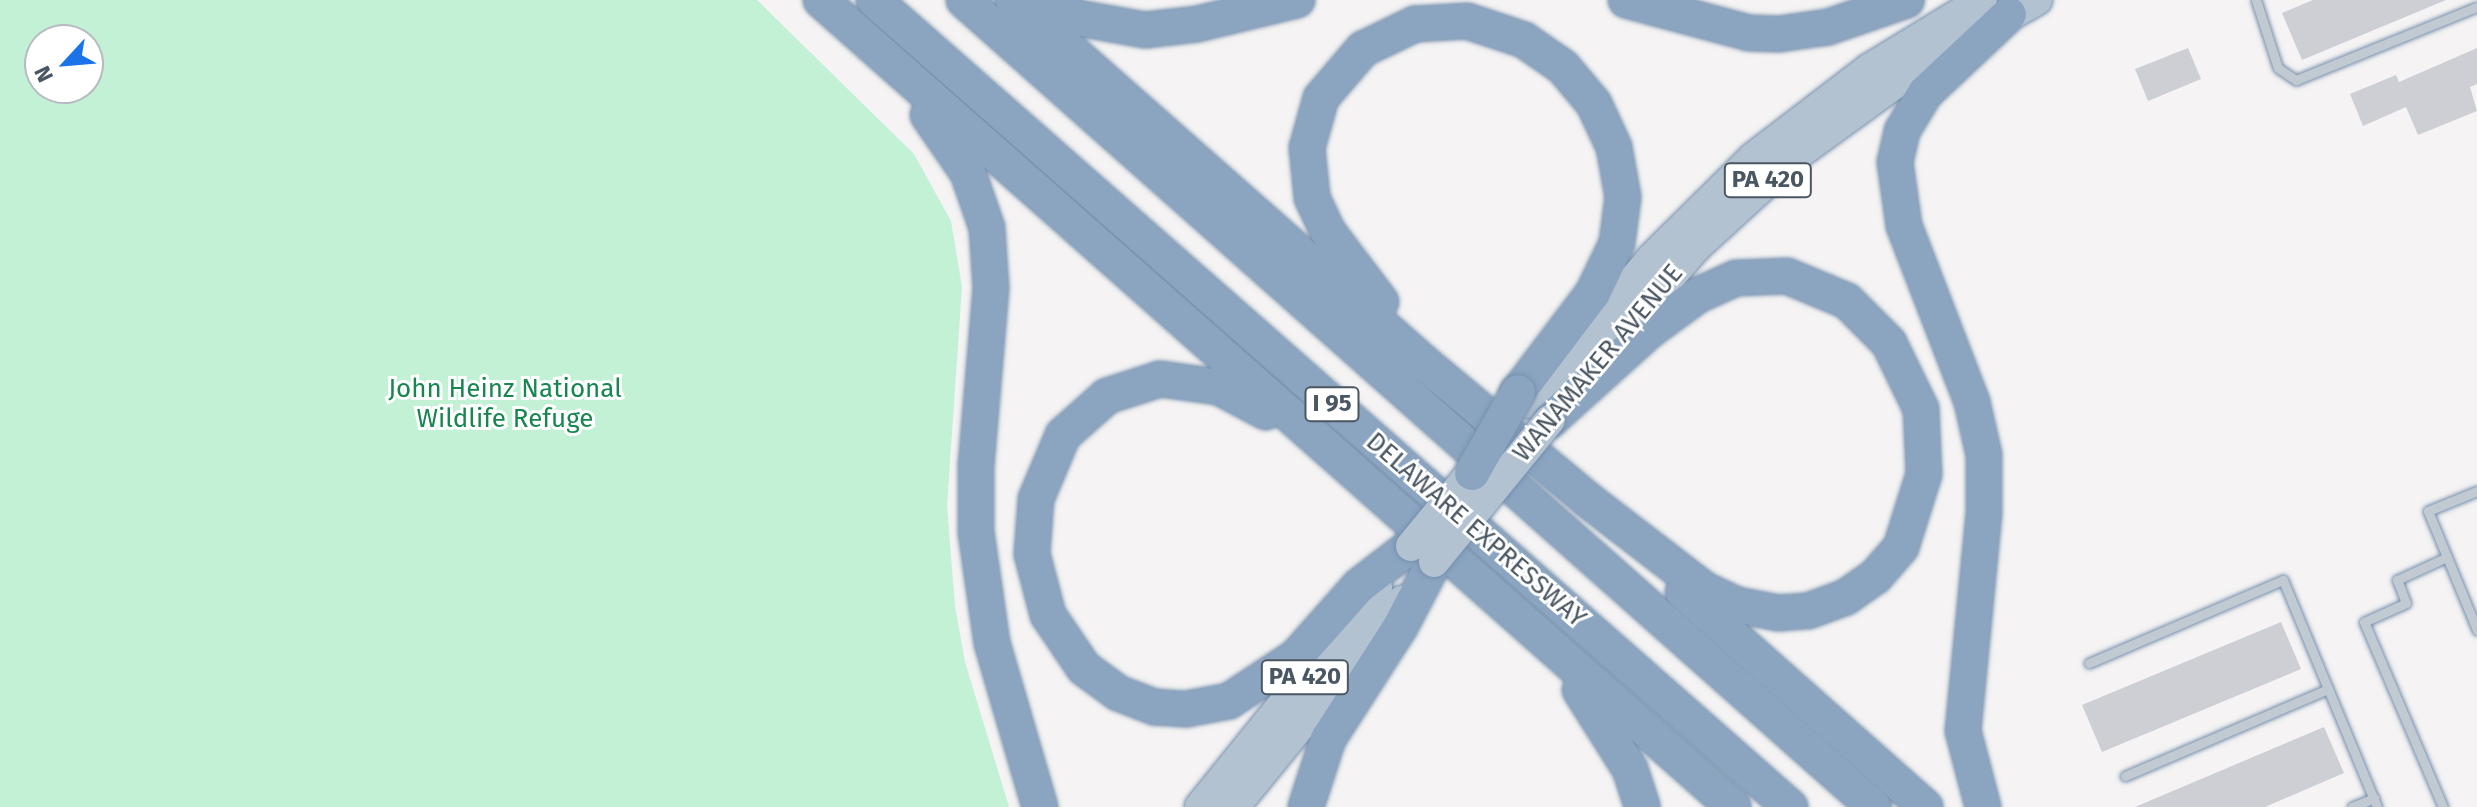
<!DOCTYPE html>
<style>
body{margin:0}
#map{position:relative;width:2477px;height:807px;overflow:hidden;background:#f5f3f3;font-family:"Fira Sans",sans-serif}
div>[style]{position:absolute}
.green>*{inset:0;background:#c3f1d5}
.building>*{inset:0;background:#cdcfd5}
.roads{filter:drop-shadow(0 0 2px #7690ad) drop-shadow(0 0 2px #7690ad)}
.lane>*{height:9px;margin:-4.5px;padding:0 4.5px;transform-origin:4.5px;border-radius:4.5px;background:#c1cad2}
.primary>*{height:30px;margin:-15px;padding:0 15px;transform-origin:15px;border-radius:15px;background:#b3c2d1}
.highway>*{height:34px;margin:-17px;padding:0 17px;transform-origin:17px;border-radius:17px;background:#8ba5c1}
.bridges{filter:drop-shadow(0 0 2px #7690ad) drop-shadow(0 0 2px #7690ad)}
.primary-bridge>*{height:30px;margin:-15px;padding:0 15px;transform-origin:15px;border-radius:15px;background:#b3c2d1}
.highway-bridge>*{height:34px;margin:-17px;padding:0 17px;transform-origin:17px;border-radius:17px;background:#8ba5c1}
span{translate:-50% -50%;white-space:nowrap;text-align:center;line-height:1.15;-webkit-text-stroke:6px #fff;paint-order:stroke}
.shield-label span{padding:2px 6px;background:#fff;border:2px solid;border-radius:6px;-webkit-text-stroke-width:0}
.shield-label{font-size:24px;color:#4a5661;font-weight:700}
.street-label{font-size:26px;color:#4a5661}
.park-label{font-size:26px;color:#17864f}
.north{position:absolute;left:24px;top:24px;width:80px;height:80px;box-sizing:border-box;background:#fff;border:2px solid #b7bbc0;border-radius:50%;rotate:244deg;font-size:22px;font-weight:700;line-height:32px;text-align:center;color:#4a5661}
.north::after{content:'';display:block;margin:auto;width:28px;height:36px;background:#1a73e8;clip-path:polygon(50% 0,100% 100%,50% 72%,0 100%)}
</style>
<div id="map">
<div class="green">
<i style="clip-path:polygon(evenodd,0 0,757px 0,914px 154px,951px 221px,962px 287px,947px 506px,955px 606px,965px 662px,1009px 807px,0 807px,0 0,40px 40px,88px 40px,88px 88px,40px 88px,40px 40px)"></i>
</div>
<div class="building">
<i style="clip-path:polygon(2313px 0,2446px 0,2302px 60px,2282px 13px)"></i>
<i style="clip-path:polygon(2188px 48px,2201px 79px,2148px 101px,2135px 69px)"></i>
<i style="clip-path:polygon(2477px 48px,2477px 84px,2470px 87px,2477px 111px,2418px 135px,2406px 107px,2363px 126px,2350px 94px,2396px 75px,2399px 82px)"></i>
<i style="clip-path:polygon(2281px 622px,2301px 669px,2102px 752px,2082px 705px)"></i>
<i style="clip-path:polygon(2324px 727px,2344px 773px,2265px 807px,2135px 807px)"></i>
</div>
<div class="roads">
<div class="lane">
<i style="left:2256px;top:0;width:71px;rotate:72.1deg"></i>
<i style="left:2278px;top:68px;width:22px;rotate:34deg"></i>
<i style="left:2296px;top:80px;width:195px;rotate:-22deg"></i>
<i style="left:2477px;top:491px;width:53px;rotate:157.8deg"></i>
<i style="left:2428px;top:511px;width:129px;rotate:67.6deg"></i>
<i style="left:2089px;top:663px;width:211px;rotate:-23.2deg"></i>
<i style="left:2283px;top:580px;width:246px;rotate:67.5deg"></i>
<i style="left:2125px;top:776px;width:221px;rotate:-23.2deg"></i>
<i style="left:2352px;top:807px;width:24px;rotate:-22deg"></i>
<i style="left:2443px;top:807px;width:201px;rotate:-113.1deg"></i>
<i style="left:2364px;top:622px;width:46px;rotate:-24.3deg"></i>
<i style="left:2406px;top:603px;width:25px;rotate:-111deg"></i>
<i style="left:2397px;top:580px;width:55px;rotate:-24.7deg"></i>
</div>
<div class="primary">
<i style="left:1588px;top:372px;width:165px;rotate:-49.2deg"></i>
<i style="left:1696px;top:247px;width:139px;rotate:-42.4deg"></i>
<i style="left:1799px;top:153px;width:143px;rotate:-35.9deg"></i>
<i style="left:1915px;top:69px;width:140px;rotate:-29.5deg"></i>
<i style="left:1529px;top:403px;width:190px;rotate:-49.7deg"></i>
<i style="left:1652px;top:258px;width:142px;rotate:-44.7deg"></i>
<i style="left:1753px;top:158px;width:146px;rotate:-37.5deg"></i>
<i style="left:1869px;top:69px;width:132px;rotate:-31.4deg"></i>
<i style="left:1200px;top:807px;width:282px;rotate:-51.1deg"></i>
<i style="left:1234px;top:807px;width:266px;rotate:-50.8deg"></i>
</div>
<div class="highway">
<i style="left:821px;top:0;width:1218px;rotate:41.5deg"></i>
<i style="left:874px;top:0;width:1221px;rotate:41.38deg"></i>
<i style="left:964px;top:0;width:1216px;rotate:41.57deg"></i>
<i style="left:1013px;top:0;width:547px;rotate:41.44deg"></i>
<i style="left:1423px;top:362px;width:215px;rotate:39.9deg"></i>
<i style="left:1588px;top:500px;width:148px;rotate:37.6deg"></i>
<i style="left:1705px;top:590px;width:35px;rotate:25deg"></i>
<i style="left:1737px;top:605px;width:42px;rotate:11deg"></i>
<i style="left:1778px;top:613px;width:30px;rotate:-4deg"></i>
<i style="left:1808px;top:611px;width:40px;rotate:-20.2deg"></i>
<i style="left:1846px;top:597px;width:35px;rotate:-35deg"></i>
<i style="left:1875px;top:577px;width:40px;rotate:-49deg"></i>
<i style="left:1901px;top:547px;width:77px;rotate:-72.5deg"></i>
<i style="left:1924px;top:474px;width:65px;rotate:-92.6deg"></i>
<i style="left:1921px;top:409px;width:73px;rotate:-115.9deg"></i>
<i style="left:1889px;top:343px;width:59px;rotate:-135deg"></i>
<i style="left:1847px;top:301px;width:65px;rotate:-157.4deg"></i>
<i style="left:1787px;top:276px;width:51px;rotate:177.8deg"></i>
<i style="left:1736px;top:278px;width:42px;rotate:155.9deg"></i>
<i style="left:1698px;top:295px;width:61px;rotate:143.7deg"></i>
<i style="left:1649px;top:331px;width:133px;rotate:138deg"></i>
<i style="left:1039px;top:0;width:43px;rotate:24.8deg"></i>
<i style="left:1078px;top:18px;width:68px;rotate:10.2deg"></i>
<i style="left:1145px;top:30px;width:52px;rotate:-6.6deg"></i>
<i style="left:1197px;top:24px;width:103px;rotate:-13.5deg"></i>
<i style="left:1626px;top:0;width:127px;rotate:15deg"></i>
<i style="left:1749px;top:33px;width:30px;rotate:2deg"></i>
<i style="left:1779px;top:34px;width:49px;rotate:-8.1deg"></i>
<i style="left:1828px;top:27px;width:83px;rotate:-18.9deg"></i>
<i style="left:928px;top:115px;width:70px;rotate:55.4deg"></i>
<i style="left:968px;top:173px;width:58px;rotate:70.9deg"></i>
<i style="left:987px;top:228px;width:60px;rotate:86.2deg"></i>
<i style="left:991px;top:288px;width:178px;rotate:94.8deg"></i>
<i style="left:976px;top:465px;width:67px;rotate:90deg"></i>
<i style="left:976px;top:532px;width:112px;rotate:81.8deg"></i>
<i style="left:992px;top:643px;width:171px;rotate:73.7deg"></i>
<i style="left:1381px;top:302px;width:88px;rotate:-127.1deg"></i>
<i style="left:1328px;top:232px;width:38px;rotate:-115deg"></i>
<i style="left:1312px;top:197px;width:49px;rotate:-95.8deg"></i>
<i style="left:1307px;top:148px;width:52px;rotate:-74.4deg"></i>
<i style="left:1321px;top:98px;width:65px;rotate:-49.4deg"></i>
<i style="left:1363px;top:49px;width:58px;rotate:-25.7deg"></i>
<i style="left:1415px;top:24px;width:52px;rotate:-3.3deg"></i>
<i style="left:1467px;top:21px;width:60px;rotate:18.4deg"></i>
<i style="left:1524px;top:40px;width:47px;rotate:34.7deg"></i>
<i style="left:1563px;top:67px;width:48px;rotate:50deg"></i>
<i style="left:1594px;top:104px;width:47px;rotate:65.1deg"></i>
<i style="left:1614px;top:147px;width:51px;rotate:79.8deg"></i>
<i style="left:1623px;top:197px;width:46px;rotate:97.4deg"></i>
<i style="left:1617px;top:243px;width:55px;rotate:115.6deg"></i>
<i style="left:1593px;top:293px;width:124px;rotate:127.1deg"></i>
<i style="left:1266px;top:412px;width:53px;rotate:-152deg"></i>
<i style="left:1219px;top:387px;width:60px;rotate:-172.3deg"></i>
<i style="left:1160px;top:379px;width:56px;rotate:162.2deg"></i>
<i style="left:1107px;top:396px;width:59px;rotate:138.4deg"></i>
<i style="left:1063px;top:435px;width:69px;rotate:112.9deg"></i>
<i style="left:1036px;top:499px;width:55px;rotate:94.2deg"></i>
<i style="left:1032px;top:554px;width:63px;rotate:75.3deg"></i>
<i style="left:1048px;top:615px;width:64px;rotate:55.8deg"></i>
<i style="left:1084px;top:668px;width:42px;rotate:36.3deg"></i>
<i style="left:1118px;top:693px;width:40px;rotate:21deg"></i>
<i style="left:1155px;top:707px;width:31px;rotate:4deg"></i>
<i style="left:1186px;top:709px;width:44px;rotate:-10.5deg"></i>
<i style="left:1229px;top:701px;width:80px;rotate:-33.3deg"></i>
<i style="left:1296px;top:657px;width:95px;rotate:-48.4deg"></i>
<i style="left:1359px;top:586px;width:66px;rotate:-37.6deg"></i>
<i style="left:1683px;top:592px;width:324px;rotate:41.6deg"></i>
<i style="left:1580px;top:690px;width:93px;rotate:57.7deg"></i>
<i style="left:1630px;top:769px;width:40px;rotate:72deg"></i>
<i style="left:1306px;top:807px;width:71px;rotate:-72.1deg"></i>
<i style="left:1328px;top:739px;width:133px;rotate:-57.3deg"></i>
<i style="left:1400px;top:627px;width:73px;rotate:-62.4deg"></i>
<i style="left:1983px;top:807px;width:79px;rotate:-104.7deg"></i>
<i style="left:1963px;top:731px;width:220px;rotate:-84.5deg"></i>
<i style="left:1984px;top:512px;width:57px;rotate:-90deg"></i>
<i style="left:1984px;top:455px;width:54px;rotate:-102.8deg"></i>
<i style="left:1972px;top:402px;width:189px;rotate:-111.1deg"></i>
<i style="left:1904px;top:226px;width:65px;rotate:-98deg"></i>
<i style="left:1895px;top:162px;width:32px;rotate:-77deg"></i>
<i style="left:1902px;top:131px;width:44px;rotate:-58.8deg"></i>
<i style="left:1925px;top:93px;width:115px;rotate:-43.2deg"></i>
</div>
</div>
<div class="bridges">
<div class="primary-bridge">
<i style="left:1411px;top:546px;width:118px;rotate:-50.5deg"></i>
<i style="left:1434px;top:562px;width:183px;rotate:-50.8deg"></i>
</div>
<div class="highway-bridge">
<i style="left:1472px;top:473px;width:93px;rotate:-60.4deg"></i>
</div>
</div>
<div class="shield-label">
<span style="left:1768px;top:180px">PA 420</span>
<span style="left:1332px;top:404px">I 95</span>
<span style="left:1305px;top:677px">PA 420</span>
</div>
<div class="street-label">
<span style="left:1598px;top:363px;rotate:-50deg">WANAMAKER AVENUE</span>
<span style="left:1476px;top:530px;rotate:41deg">DELAWARE EXPRESSWAY</span>
</div>
<div class="park-label">
<span style="left:505px;top:404px">John Heinz National<br>Wildlife Refuge</span>
</div>
<div class="north">N</div>
</div>
